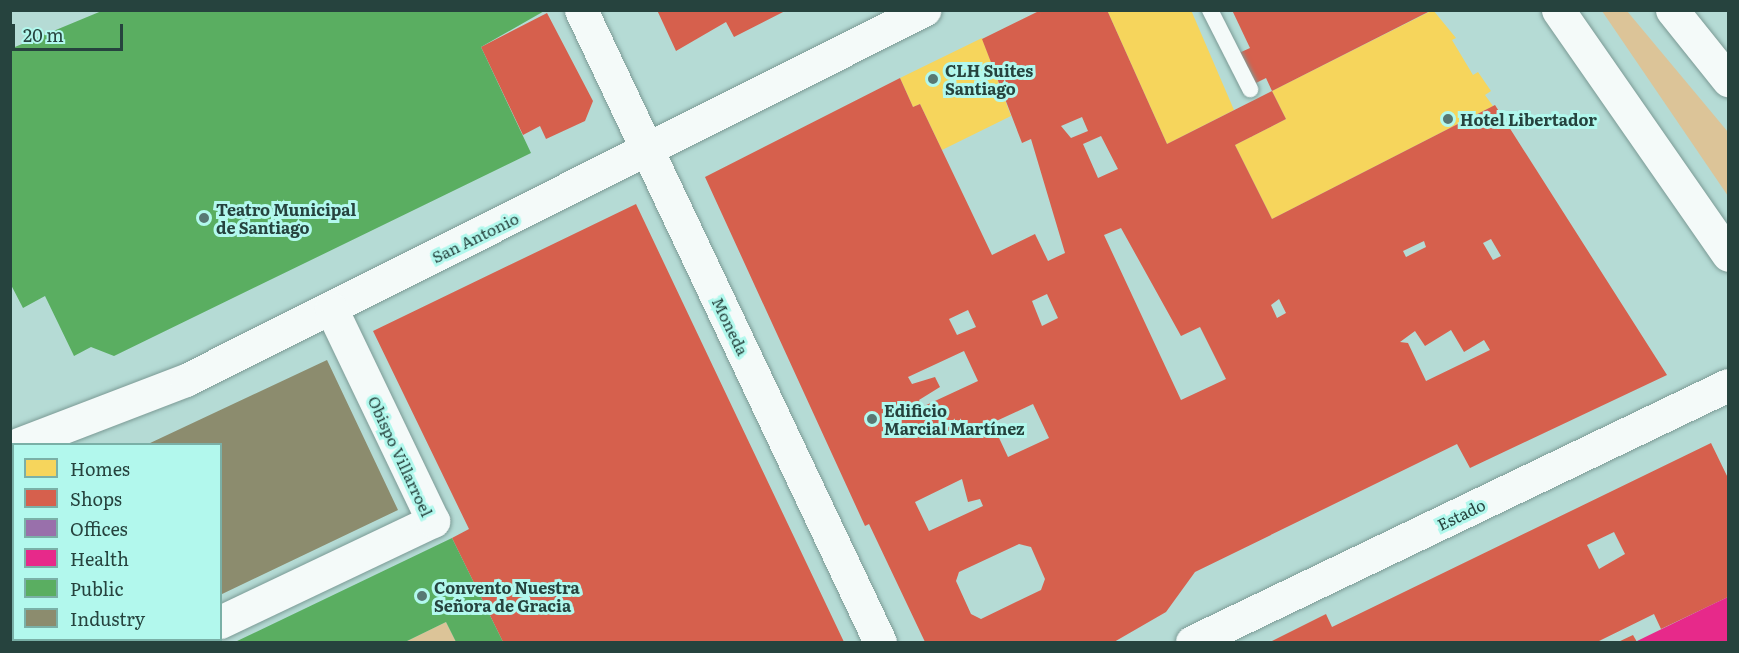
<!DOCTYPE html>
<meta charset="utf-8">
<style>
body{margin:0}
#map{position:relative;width:1739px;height:653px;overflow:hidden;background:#b5dbd5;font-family:Literata,serif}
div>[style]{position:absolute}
.green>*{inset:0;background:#dcc498}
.homes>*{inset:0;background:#f6d55c}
.shops>*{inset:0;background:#d6604d}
.offices>*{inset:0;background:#9970ab}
.health>*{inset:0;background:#e7298a}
.public>*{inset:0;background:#5aae61}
.industry>*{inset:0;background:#8c8c6e}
.roads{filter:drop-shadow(0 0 2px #7b9a95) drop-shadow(0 0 2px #7b9a95)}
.lane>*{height:16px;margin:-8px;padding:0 8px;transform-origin:8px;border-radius:8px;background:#f4faf9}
.street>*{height:33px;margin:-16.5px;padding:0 16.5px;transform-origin:16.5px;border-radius:16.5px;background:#f4faf9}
.secondary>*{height:33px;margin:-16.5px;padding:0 16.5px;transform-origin:16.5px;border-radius:16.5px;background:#f4faf9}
.primary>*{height:33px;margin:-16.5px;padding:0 16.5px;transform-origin:16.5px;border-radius:16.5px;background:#f4faf9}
.dots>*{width:16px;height:16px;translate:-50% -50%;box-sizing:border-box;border:3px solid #b2f8ed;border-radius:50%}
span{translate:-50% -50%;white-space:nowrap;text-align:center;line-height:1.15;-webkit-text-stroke:6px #b2f8ed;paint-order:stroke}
.poi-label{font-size:16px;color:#26433e;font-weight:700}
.left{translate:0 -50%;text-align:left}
.street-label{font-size:16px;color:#26433e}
.frame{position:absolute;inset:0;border:12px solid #26433e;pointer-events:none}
.legend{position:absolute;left:12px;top:443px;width:210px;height:198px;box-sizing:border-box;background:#b2f8ed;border:2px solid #7ab0a7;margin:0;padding:8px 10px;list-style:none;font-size:18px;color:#26433e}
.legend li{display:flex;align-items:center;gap:12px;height:30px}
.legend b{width:30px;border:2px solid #7ab0a7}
.scale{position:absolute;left:12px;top:24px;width:111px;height:27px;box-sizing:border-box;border:3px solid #26433e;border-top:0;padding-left:8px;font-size:18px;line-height:21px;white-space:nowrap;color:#26433e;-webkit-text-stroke:4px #b2f8ed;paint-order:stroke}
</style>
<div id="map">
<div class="green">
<i style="clip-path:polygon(1602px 11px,1627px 11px,1728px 132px,1728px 196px)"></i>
<i style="clip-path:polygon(446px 622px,456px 642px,405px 642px)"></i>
</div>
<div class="homes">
<i style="clip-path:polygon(1107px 10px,1191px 10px,1234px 110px,1167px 144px)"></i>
<i style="clip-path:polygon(1433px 10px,1456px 38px,1452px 40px,1473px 75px,1478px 72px,1491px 91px,1485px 95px,1493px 106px,1272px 219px,1235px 145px,1286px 119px,1272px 91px)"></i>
<i style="clip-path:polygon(982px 38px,1011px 116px,942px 150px,920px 104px,913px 107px,900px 78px)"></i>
</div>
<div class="shops">
<i style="clip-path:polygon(657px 10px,787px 10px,734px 37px,726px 22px,676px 51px)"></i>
<i style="clip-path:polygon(evenodd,1041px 10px,1107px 10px,1167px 144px,1272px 91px,1286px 119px,1235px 145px,1272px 219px,1495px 105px,1667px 375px,1470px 468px,1457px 444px,1195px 572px,1166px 612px,1114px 642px,925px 642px,869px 524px,865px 526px,705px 177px,900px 78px,913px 107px,920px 104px,992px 255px,1035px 234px,1048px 261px,1065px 253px,1031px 139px,1022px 143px,982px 39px,1041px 10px,1082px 117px,1088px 131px,1071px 138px,1061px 126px,1082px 117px,1041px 10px,1101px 136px,1118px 169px,1098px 178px,1083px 144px,1101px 136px,1041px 10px,1121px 228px,1181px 336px,1200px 327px,1226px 379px,1181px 400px,1104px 235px,1121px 228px,1041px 10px,1491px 239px,1501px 256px,1493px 260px,1483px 243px,1491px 239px,1041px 10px,1424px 241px,1426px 247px,1406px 257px,1403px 251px,1424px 241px,1041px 10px,1047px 294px,1058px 318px,1042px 326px,1032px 301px,1047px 294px,1041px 10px,1279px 299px,1286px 313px,1277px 318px,1271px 305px,1279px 299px,1041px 10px,968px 310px,976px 327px,957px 335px,949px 319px,968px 310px,1041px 10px,1451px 330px,1464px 352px,1484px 340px,1490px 350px,1426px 381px,1408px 343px,1400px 342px,1415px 331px,1425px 346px,1451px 330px,1041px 10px,964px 351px,978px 381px,922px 407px,919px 400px,940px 387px,935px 377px,912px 384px,908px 377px,964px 351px,1041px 10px,1033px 404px,1049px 438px,1008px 457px,992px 423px,1033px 404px,1041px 10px,962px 479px,968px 502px,980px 499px,983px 506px,929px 531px,915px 502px,962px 479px,1041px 10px,1019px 544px,1031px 547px,1045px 579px,1041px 590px,981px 619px,971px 614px,956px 581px,959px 572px,1019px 544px)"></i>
<i style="clip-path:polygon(1232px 10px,1432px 10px,1272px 91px,1266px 78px,1254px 84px,1239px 53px,1250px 48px)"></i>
<i style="clip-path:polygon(547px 13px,593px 101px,585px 121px,546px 139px,540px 126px,523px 135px,481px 47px)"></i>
<i style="clip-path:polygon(636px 204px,737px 417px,844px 642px,503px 642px,452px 538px,469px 529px,373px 331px)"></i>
<i style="clip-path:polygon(evenodd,1711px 443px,1728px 478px,1728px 597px,1661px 629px,1654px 614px,1597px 642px,1270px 642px,1326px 614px,1332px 627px,1711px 443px,1614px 532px,1625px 554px,1599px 569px,1587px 545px,1614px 532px)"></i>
<i style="clip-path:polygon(10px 548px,14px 640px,59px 642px,10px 642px)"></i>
<i style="clip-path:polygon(1633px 635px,1637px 642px,1618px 642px)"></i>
</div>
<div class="offices">
<i style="clip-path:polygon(10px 524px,14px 531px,14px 555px,10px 548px)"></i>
</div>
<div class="health">
<i style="clip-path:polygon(1728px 597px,1728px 642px,1635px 642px,1709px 606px)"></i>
</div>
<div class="public">
<i style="clip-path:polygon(104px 10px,546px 10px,481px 47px,531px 153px,114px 356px,91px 347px,74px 356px,45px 296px,23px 308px,10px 283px,10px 49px)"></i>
<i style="clip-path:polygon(452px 538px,503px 642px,456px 642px,446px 622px,405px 642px,235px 642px)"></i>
</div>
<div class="industry">
<i style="clip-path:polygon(327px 360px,398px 510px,220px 595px,220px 444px,148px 444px)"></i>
</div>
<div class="roads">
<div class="lane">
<i style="left:1210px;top:10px;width:89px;rotate:63.1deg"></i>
</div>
<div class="street">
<i style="left:581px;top:10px;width:699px;rotate:64.68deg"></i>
<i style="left:19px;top:444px;width:179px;rotate:-21deg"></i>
<i style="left:186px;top:380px;width:826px;rotate:-26.63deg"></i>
<i style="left:220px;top:622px;width:236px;rotate:-25.4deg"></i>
<i style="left:433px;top:521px;width:236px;rotate:-115.6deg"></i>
<i style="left:1192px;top:642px;width:594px;rotate:-25.62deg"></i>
</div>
<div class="secondary">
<i style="left:10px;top:446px;width:7px;rotate:56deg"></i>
<i style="left:99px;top:640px;width:2px;rotate:63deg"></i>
</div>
<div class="primary">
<i style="left:1558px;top:10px;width:298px;rotate:55.2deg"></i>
<i style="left:1672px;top:10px;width:90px;rotate:51.3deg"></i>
</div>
</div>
<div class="dots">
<i style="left:933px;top:79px;background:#587873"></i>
<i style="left:1448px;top:119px;background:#587873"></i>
<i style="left:204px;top:218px;background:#587873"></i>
<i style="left:872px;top:419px;background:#587873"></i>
<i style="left:422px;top:596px;background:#587873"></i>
</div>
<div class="poi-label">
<span class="left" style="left:945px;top:79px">CLH Suites<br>Santiago</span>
<span class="left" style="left:1460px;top:119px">Hotel Libertador</span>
<span class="left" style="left:216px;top:218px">Teatro Municipal<br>de Santiago</span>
<span class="left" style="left:884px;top:419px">Edificio<br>Marcial Martínez</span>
<span class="left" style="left:434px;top:596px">Convento Nuestra<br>Señora de Gracia</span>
</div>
<div class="street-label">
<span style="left:475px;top:237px;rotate:-26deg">San Antonio</span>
<span style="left:731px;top:326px;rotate:64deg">Moneda</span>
<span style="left:401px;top:456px;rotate:65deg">Obispo Villarroel</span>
<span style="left:1461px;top:514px;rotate:-26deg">Estado</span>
</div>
<div class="frame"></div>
<ul class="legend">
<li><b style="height:16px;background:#f6d55c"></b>Homes</li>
<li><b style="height:16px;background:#d6604d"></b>Shops</li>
<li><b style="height:16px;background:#9970ab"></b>Offices</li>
<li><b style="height:16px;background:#e7298a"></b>Health</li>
<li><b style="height:16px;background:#5aae61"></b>Public</li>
<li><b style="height:16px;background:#8c8c6e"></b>Industry</li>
</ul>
<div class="scale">20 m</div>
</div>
